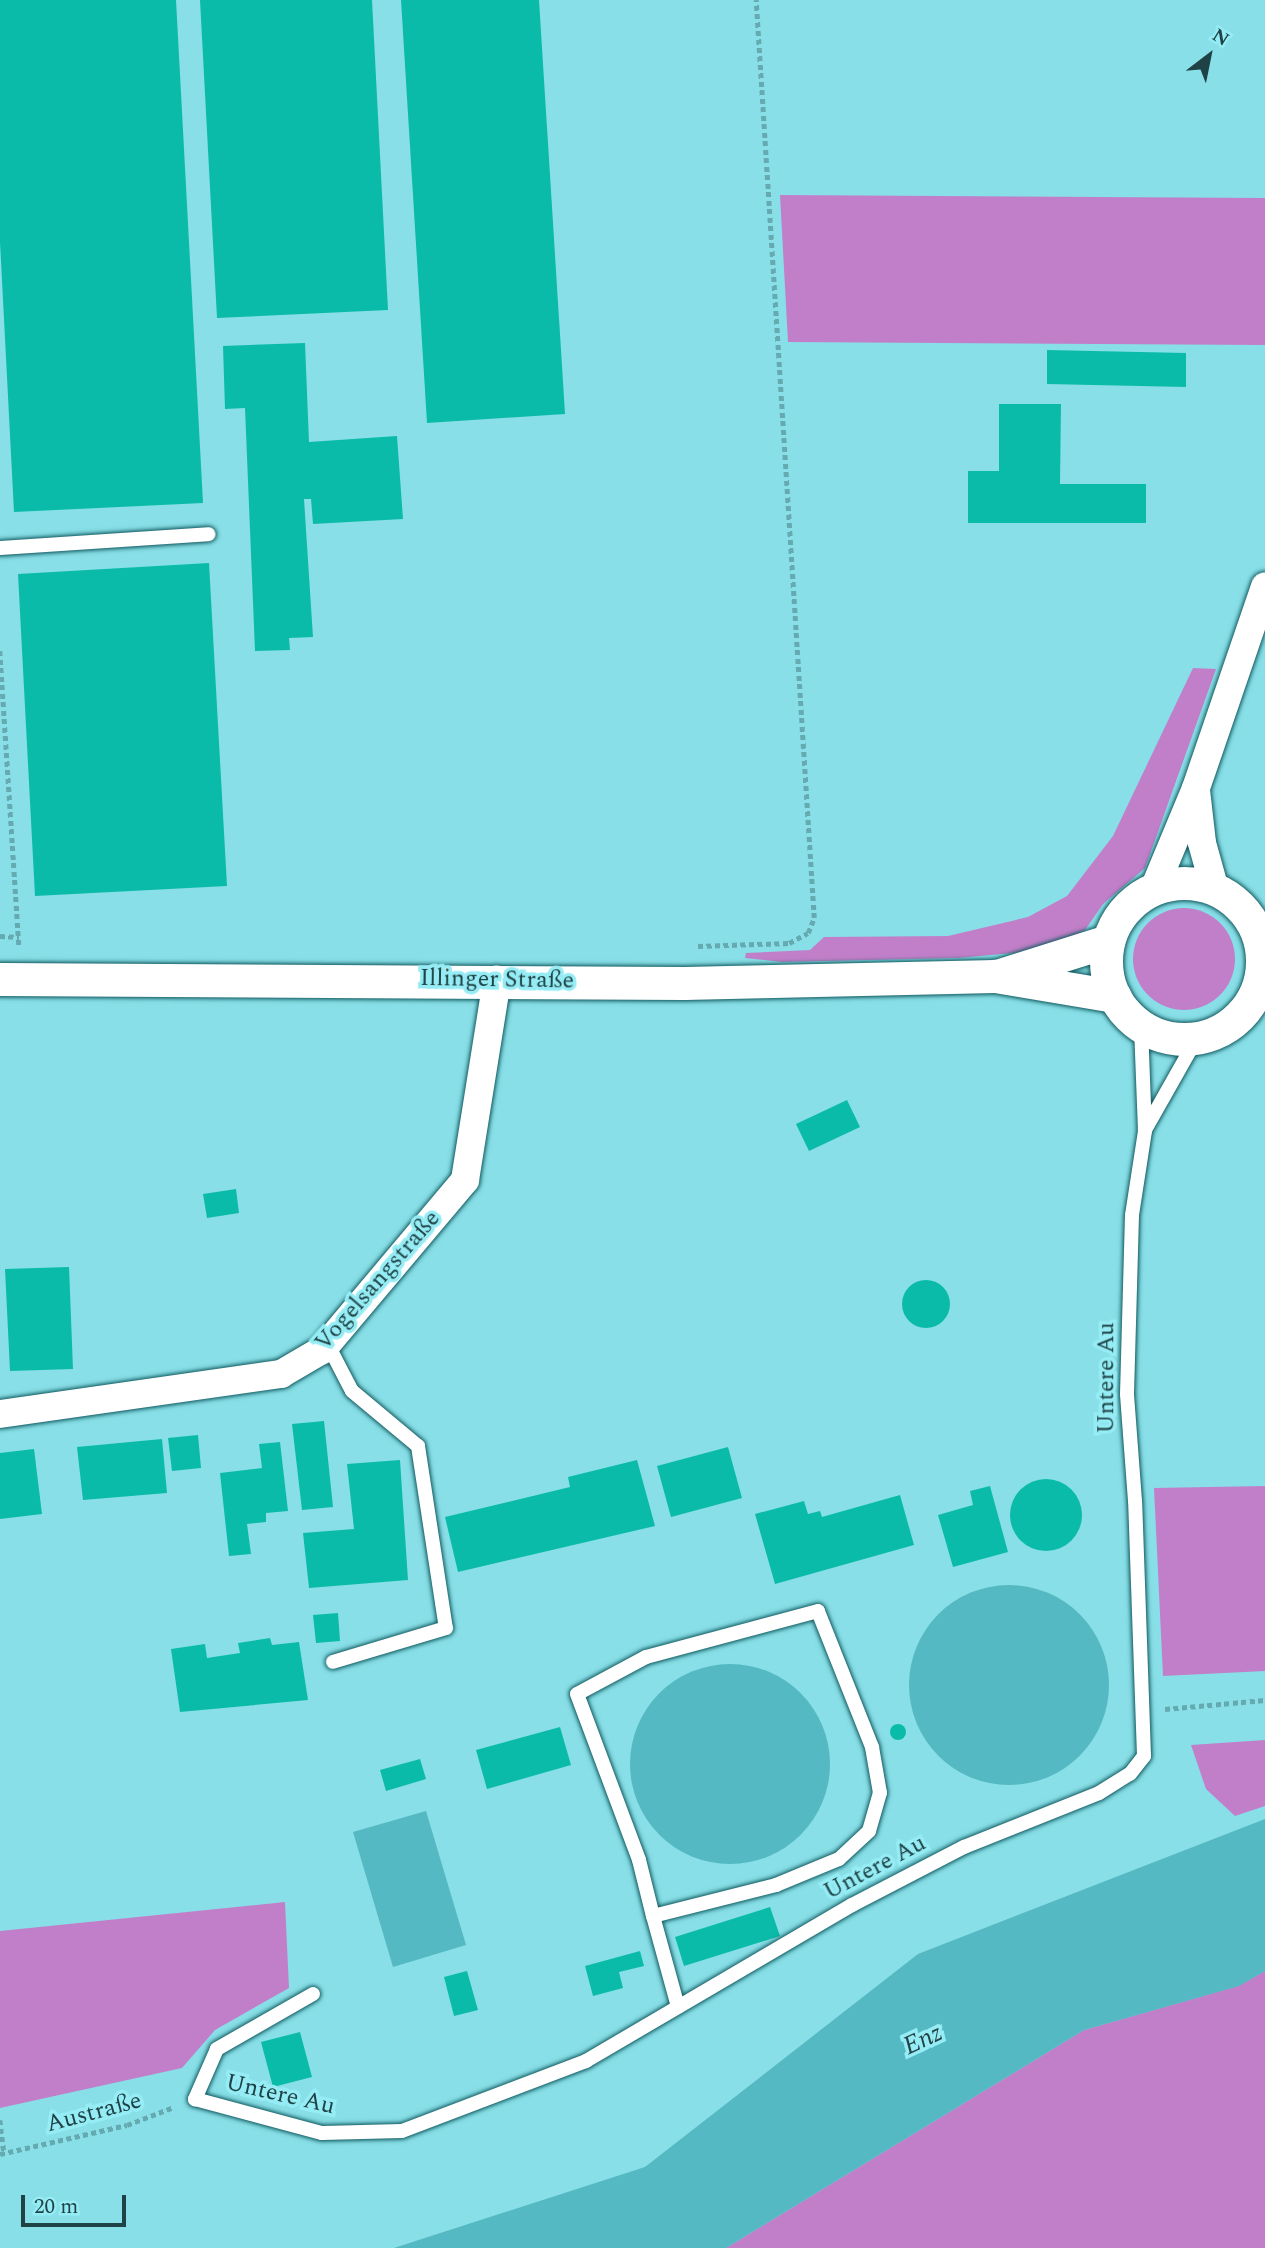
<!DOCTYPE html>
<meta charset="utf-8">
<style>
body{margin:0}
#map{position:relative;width:1265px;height:2248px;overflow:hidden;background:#88dfe7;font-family:Spectral,serif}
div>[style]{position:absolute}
.green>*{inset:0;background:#c27fc9}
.round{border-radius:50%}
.water>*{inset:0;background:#54b9c2}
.building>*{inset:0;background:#0bbba9}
.path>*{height:4.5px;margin-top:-2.25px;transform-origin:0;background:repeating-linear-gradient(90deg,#64aab0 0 5px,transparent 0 8.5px)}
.roads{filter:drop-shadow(0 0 2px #115a60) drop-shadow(0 0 2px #115a60)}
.service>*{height:14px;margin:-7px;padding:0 7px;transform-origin:7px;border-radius:7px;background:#fff}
.minor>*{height:28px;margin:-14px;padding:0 14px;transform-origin:14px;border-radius:14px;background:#fff}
.tertiary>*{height:33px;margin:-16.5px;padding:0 16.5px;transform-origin:16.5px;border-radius:16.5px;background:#fff}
.tertiary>.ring{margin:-16.5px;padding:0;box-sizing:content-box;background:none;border:33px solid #fff;border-radius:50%}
span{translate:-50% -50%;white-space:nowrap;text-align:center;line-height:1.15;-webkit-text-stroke:7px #95ecf4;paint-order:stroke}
.street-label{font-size:24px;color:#1e4245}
.water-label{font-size:26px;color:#244346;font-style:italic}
.north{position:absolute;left:1174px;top:21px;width:70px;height:70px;-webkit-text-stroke:5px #95ecf4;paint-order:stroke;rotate:32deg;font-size:19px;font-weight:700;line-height:28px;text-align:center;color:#1e4245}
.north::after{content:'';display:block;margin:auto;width:24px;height:32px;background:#1e4245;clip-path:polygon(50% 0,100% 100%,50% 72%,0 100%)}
.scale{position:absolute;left:21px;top:2195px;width:105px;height:32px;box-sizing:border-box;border:4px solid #1e4245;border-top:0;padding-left:9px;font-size:21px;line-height:24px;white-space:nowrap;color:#1e4245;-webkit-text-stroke:5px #95ecf4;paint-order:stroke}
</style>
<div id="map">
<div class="green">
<i style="clip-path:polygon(780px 195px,1265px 198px,1265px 345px,788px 342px)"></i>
<i style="clip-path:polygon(1193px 668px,1216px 669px,1145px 868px,1103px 904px,1085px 930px,1045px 950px,958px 958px,782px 962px,745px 958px,746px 953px,810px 950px,824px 937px,948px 936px,1028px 917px,1067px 896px,1113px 836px)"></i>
<i class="round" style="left:1133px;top:908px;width:102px;height:102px"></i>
<i style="clip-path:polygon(1265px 1486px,1265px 1671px,1163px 1676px,1154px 1488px)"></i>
<i style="clip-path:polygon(1265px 1740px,1265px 1806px,1235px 1816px,1206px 1789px,1191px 1745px)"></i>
<i style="clip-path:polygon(285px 1902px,289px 1988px,215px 2030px,182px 2068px,0 2108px,0 1931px)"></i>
<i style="clip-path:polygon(1265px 1971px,1265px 2248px,726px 2248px,1084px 2030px,1238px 1986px)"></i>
</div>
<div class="water">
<i class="round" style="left:909px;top:1585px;width:200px;height:200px"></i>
<i class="round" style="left:630px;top:1664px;width:200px;height:200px"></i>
<i style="clip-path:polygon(426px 1811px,466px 1945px,393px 1967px,353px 1832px)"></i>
<i style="clip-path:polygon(1265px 1819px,1265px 1971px,1239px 1986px,1084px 2030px,726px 2248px,394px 2248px,645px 2167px,918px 1954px)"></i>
</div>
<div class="building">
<i style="clip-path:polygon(0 0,176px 0,203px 503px,14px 512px,0 242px)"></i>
<i style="clip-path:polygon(200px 0,372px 0,388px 310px,217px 318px)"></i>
<i style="clip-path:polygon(401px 0,539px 0,565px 414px,427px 423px)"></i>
<i style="clip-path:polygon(305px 343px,309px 442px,397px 436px,403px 519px,313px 524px,311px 499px,304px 499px,313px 637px,289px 638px,290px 650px,255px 651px,245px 408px,225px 409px,223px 346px)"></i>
<i style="clip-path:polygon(1047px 350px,1186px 353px,1186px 387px,1047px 384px)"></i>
<i style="clip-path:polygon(999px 404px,1061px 404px,1060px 484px,1146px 484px,1146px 523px,968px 523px,968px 471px,999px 471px)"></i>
<i style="clip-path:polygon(209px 563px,227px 886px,35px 896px,18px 574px)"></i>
<i style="clip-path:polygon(847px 1100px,860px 1127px,809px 1151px,796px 1124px)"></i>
<i style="clip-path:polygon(236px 1189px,239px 1213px,207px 1218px,203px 1194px)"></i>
<i style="clip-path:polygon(69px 1267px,73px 1369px,10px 1371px,5px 1269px)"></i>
<i class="round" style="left:902px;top:1280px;width:48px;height:48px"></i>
<i style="clip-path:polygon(324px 1421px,333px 1507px,302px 1510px,292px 1424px)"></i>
<i style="clip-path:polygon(198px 1435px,201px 1468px,172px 1471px,168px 1438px)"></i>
<i style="clip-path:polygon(162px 1439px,167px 1493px,83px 1500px,77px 1447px)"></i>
<i style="clip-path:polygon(280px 1442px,288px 1511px,266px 1513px,266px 1522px,247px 1524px,251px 1554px,229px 1556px,220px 1473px,262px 1468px,259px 1444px)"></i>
<i style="clip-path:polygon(728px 1447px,742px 1498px,671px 1517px,657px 1466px)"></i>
<i style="clip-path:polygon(34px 1449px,42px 1514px,0 1519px,0 1453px)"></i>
<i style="clip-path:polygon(400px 1460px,408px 1580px,309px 1588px,303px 1533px,354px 1529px,347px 1464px)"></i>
<i style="clip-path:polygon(637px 1460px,655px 1526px,458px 1572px,445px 1517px,570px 1487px,568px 1477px)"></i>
<i class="round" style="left:1010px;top:1479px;width:72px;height:72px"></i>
<i style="clip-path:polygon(990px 1486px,1008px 1552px,953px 1567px,938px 1515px,973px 1505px,970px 1491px)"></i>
<i style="clip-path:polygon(900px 1495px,914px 1545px,775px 1584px,755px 1514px,804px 1501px,808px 1514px,820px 1511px,822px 1517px)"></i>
<i style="clip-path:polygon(338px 1613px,340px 1641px,316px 1643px,313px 1615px)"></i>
<i style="clip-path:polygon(270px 1638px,272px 1645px,299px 1642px,308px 1700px,180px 1712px,171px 1649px,205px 1644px,207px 1658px,240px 1653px,238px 1643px)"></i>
<i class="round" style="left:890px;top:1724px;width:16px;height:16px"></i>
<i style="clip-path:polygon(560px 1727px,571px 1765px,487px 1789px,476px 1750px)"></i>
<i style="clip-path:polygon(420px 1759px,426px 1779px,386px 1791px,380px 1770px)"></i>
<i style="clip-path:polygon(770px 1907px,780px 1936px,684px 1966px,675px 1937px)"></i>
<i style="clip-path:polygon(640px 1951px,644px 1966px,619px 1972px,623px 1988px,593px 1996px,585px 1966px)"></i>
<i style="clip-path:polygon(467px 1971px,478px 2010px,454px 2016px,444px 1977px)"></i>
<i style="clip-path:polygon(300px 2032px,312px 2077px,273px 2087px,261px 2042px)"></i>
</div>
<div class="path">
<i style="left:0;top:651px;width:296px;rotate:86.3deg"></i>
<i style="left:0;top:936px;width:19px;rotate:3deg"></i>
<i style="left:698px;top:946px;width:91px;rotate:-1.9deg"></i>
<i style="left:789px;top:943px;width:21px;rotate:-28deg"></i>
<i style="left:808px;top:933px;width:16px;rotate:-68deg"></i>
<i style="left:814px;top:918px;width:920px;rotate:-93.62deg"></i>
<i style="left:1165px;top:1709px;width:100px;rotate:-5.1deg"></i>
<i style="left:0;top:2120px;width:34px;rotate:83deg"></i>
<i style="left:0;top:2154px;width:130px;rotate:-12.9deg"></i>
<i style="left:127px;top:2125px;width:50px;rotate:-21deg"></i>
</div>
<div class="roads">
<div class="service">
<i style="left:0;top:548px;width:209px;rotate:-3.8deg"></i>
<i style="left:1145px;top:1130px;width:106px;rotate:-60.5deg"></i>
<i style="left:327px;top:1343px;width:54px;rotate:62.5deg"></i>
<i style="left:352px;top:1391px;width:86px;rotate:39.8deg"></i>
<i style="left:418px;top:1446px;width:184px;rotate:81.3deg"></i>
<i style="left:446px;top:1628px;width:118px;rotate:163.3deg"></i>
<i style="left:653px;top:1916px;width:127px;rotate:-14.1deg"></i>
<i style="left:776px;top:1885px;width:68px;rotate:-22.4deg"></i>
<i style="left:839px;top:1859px;width:41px;rotate:-43deg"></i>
<i style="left:869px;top:1831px;width:40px;rotate:-74deg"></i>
<i style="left:880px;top:1793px;width:47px;rotate:-99.9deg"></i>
<i style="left:872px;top:1747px;width:146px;rotate:-111.7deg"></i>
<i style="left:818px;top:1611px;width:178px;rotate:165deg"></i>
<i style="left:646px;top:1657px;width:78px;rotate:151.8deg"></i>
<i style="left:577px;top:1694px;width:177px;rotate:69.5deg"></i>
<i style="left:639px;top:1860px;width:58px;rotate:76deg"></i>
<i style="left:653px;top:1916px;width:94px;rotate:74.6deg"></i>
<i style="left:313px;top:1994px;width:111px;rotate:150.2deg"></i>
<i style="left:217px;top:2049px;width:55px;rotate:113.7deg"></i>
<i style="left:195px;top:2099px;width:131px;rotate:15deg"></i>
<i style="left:322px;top:2133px;width:80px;rotate:-1.4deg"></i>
<i style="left:402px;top:2131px;width:197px;rotate:-20.8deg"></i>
<i style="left:586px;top:2061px;width:308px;rotate:-30.4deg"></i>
<i style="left:852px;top:1905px;width:126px;rotate:-27.4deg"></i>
<i style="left:964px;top:1847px;width:145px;rotate:-21.8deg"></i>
<i style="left:1099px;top:1793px;width:36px;rotate:-32deg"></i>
<i style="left:1130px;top:1774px;width:23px;rotate:-52deg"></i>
<i style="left:1144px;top:1756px;width:255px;rotate:-92deg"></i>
<i style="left:1135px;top:1501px;width:107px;rotate:-94.3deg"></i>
<i style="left:1127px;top:1394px;width:179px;rotate:-88.4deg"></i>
<i style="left:1132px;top:1215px;width:85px;rotate:-81.2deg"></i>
<i style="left:1145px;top:1131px;width:105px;rotate:-92.2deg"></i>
</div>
<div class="minor">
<i style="left:1196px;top:790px;width:53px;rotate:83.5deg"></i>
<i style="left:1202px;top:843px;width:49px;rotate:74.5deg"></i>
<i style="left:1154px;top:889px;width:109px;rotate:-67.4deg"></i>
<i style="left:1196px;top:788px;width:213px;rotate:-71.1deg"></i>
<i style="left:0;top:1414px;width:284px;rotate:-8.1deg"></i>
<i style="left:281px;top:1374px;width:48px;rotate:-30.3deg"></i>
<i style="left:322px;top:1350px;width:222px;rotate:-49.9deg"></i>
<i style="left:465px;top:1180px;width:203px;rotate:-80.9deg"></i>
</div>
<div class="tertiary">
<i class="ring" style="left:1106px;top:883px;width:123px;height:123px"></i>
<i style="left:1000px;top:975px;width:113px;rotate:-17.5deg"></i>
<i style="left:0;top:979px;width:684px;rotate:0.34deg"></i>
<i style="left:684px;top:983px;width:311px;rotate:-1.3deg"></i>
<i style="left:995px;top:976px;width:121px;rotate:9.5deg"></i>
</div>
</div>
<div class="street-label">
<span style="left:497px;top:980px;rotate:1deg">Illinger Straße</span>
<span style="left:378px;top:1281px;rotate:-49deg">Vogelsangstraße</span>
<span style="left:1107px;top:1378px;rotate:-90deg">Untere Au</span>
<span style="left:875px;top:1868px;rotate:-28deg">Untere Au</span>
<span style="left:280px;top:2095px;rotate:13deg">Untere Au</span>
<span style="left:94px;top:2113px;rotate:-15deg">Austraße</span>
</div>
<div class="water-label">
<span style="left:923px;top:2040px;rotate:-25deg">Enz</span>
</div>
<div class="north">N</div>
<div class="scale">20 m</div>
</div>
